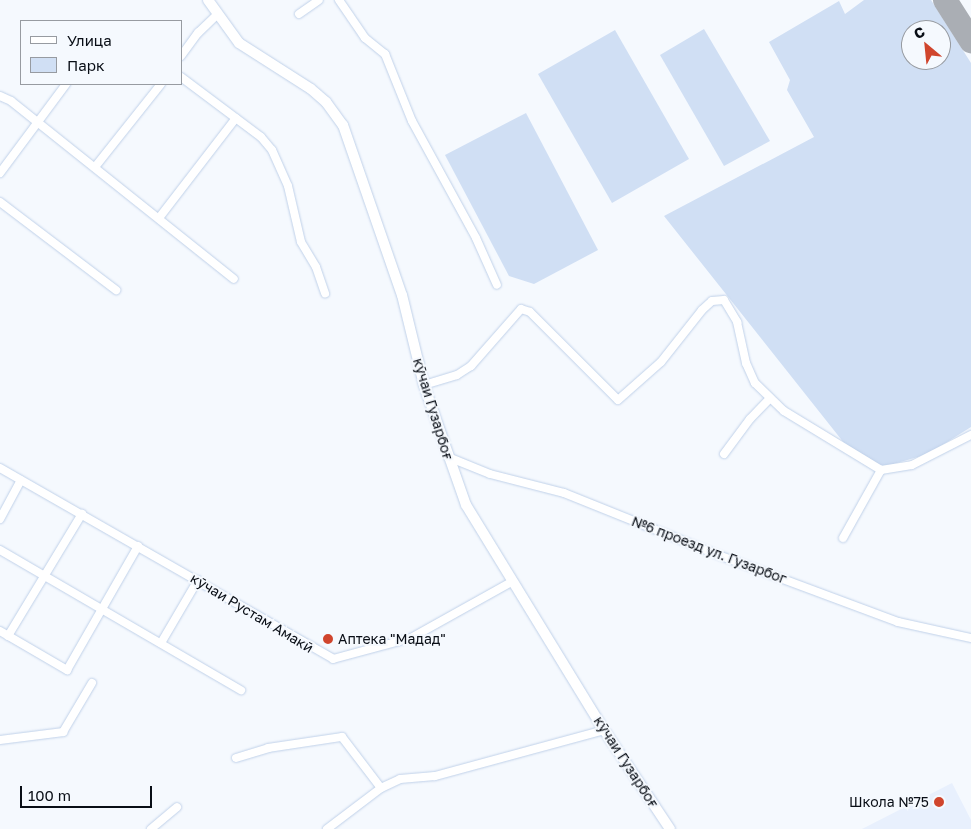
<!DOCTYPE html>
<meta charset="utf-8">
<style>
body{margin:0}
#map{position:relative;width:971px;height:829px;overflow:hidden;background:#f5f9fe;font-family:"Golos Text",sans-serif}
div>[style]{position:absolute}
.built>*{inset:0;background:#e8f0fd}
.green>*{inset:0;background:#d0dff4}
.taxiway>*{height:24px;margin:-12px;padding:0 12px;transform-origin:12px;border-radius:12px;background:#aaaeb4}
.roads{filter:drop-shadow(0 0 1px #c0d1e9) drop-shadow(0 0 1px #c0d1e9)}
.minor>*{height:8px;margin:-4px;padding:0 4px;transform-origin:4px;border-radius:4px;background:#fff}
.tertiary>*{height:10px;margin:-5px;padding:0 5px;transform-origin:5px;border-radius:5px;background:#fff}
.dots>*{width:14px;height:14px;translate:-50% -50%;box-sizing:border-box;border:2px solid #f5f9fe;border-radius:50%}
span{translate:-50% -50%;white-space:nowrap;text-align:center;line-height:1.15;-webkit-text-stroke:4px #f5f9fe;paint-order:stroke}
.street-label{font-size:14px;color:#090e16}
.poi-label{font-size:14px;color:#090e16}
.left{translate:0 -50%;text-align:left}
.right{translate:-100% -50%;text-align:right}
.legend{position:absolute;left:20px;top:20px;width:162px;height:65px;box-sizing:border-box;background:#f5f9fe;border:1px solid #979ba1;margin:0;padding:6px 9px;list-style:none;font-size:15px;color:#090e16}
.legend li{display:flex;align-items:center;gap:10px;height:25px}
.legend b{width:25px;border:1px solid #979ba1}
.north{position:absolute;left:901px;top:20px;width:50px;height:50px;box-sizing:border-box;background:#f5f9fe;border:1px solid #979ba1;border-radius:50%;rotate:332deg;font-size:14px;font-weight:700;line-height:20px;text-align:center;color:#090e16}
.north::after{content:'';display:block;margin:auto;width:18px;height:22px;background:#d0452d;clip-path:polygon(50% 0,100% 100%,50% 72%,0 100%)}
.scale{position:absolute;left:20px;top:786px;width:132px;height:22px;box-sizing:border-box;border:2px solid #090e16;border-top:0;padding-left:6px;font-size:15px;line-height:18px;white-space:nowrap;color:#090e16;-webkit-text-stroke:4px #f5f9fe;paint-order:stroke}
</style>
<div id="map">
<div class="built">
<i style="clip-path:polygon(952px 783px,971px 820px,971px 829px,862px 829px)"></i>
</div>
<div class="green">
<i style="clip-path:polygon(evenodd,864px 0,931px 0,971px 63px,971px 427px,928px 454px,883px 467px,848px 448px,664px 216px,814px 137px,787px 90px,790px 80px,769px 42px,839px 1px,845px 14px,864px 0,911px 30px,941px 30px,941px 60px,911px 60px,911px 30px)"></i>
<i style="clip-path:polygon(704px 29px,770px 141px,724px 166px,660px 55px)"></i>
<i style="clip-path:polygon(615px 30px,689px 159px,612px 203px,538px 74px)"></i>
<i style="clip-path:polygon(526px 113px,598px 250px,534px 284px,509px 276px,445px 155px)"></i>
</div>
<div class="taxiway">
<i style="left:945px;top:0;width:49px;rotate:57.6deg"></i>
</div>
<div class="roads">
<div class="minor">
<i style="left:339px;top:0;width:46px;rotate:55.6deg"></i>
<i style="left:365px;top:38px;width:26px;rotate:39deg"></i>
<i style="left:385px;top:54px;width:72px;rotate:68.1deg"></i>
<i style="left:412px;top:121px;width:133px;rotate:61.3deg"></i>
<i style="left:476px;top:238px;width:51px;rotate:65.9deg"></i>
<i style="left:299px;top:14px;width:24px;rotate:-35deg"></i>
<i style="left:181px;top:56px;width:29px;rotate:-54deg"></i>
<i style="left:198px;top:33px;width:28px;rotate:-44deg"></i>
<i style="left:181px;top:77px;width:100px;rotate:36.9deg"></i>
<i style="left:261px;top:137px;width:17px;rotate:50deg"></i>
<i style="left:272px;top:150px;width:39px;rotate:66deg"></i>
<i style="left:288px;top:186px;width:57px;rotate:76.9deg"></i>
<i style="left:301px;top:242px;width:29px;rotate:59deg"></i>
<i style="left:316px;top:267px;width:28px;rotate:71deg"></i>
<i style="left:0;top:96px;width:12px;rotate:24deg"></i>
<i style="left:11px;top:101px;width:285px;rotate:38.6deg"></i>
<i style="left:95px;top:167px;width:106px;rotate:-51.5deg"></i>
<i style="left:0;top:173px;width:111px;rotate:-53.4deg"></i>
<i style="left:0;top:202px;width:146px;rotate:37.2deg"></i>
<i style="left:159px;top:218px;width:126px;rotate:-52.4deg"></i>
<i style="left:424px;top:385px;width:34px;rotate:-17deg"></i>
<i style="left:457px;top:375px;width:17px;rotate:-33deg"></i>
<i style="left:471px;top:366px;width:76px;rotate:-48.7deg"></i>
<i style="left:521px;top:309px;width:9px;rotate:18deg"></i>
<i style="left:530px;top:312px;width:124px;rotate:45deg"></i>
<i style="left:618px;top:400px;width:57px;rotate:-41.5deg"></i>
<i style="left:661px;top:362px;width:66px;rotate:-51.7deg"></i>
<i style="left:702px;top:310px;width:13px;rotate:-42deg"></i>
<i style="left:712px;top:301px;width:12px;rotate:-5deg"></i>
<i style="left:724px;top:300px;width:26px;rotate:59deg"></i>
<i style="left:737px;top:322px;width:42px;rotate:77.6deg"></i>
<i style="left:746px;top:363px;width:22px;rotate:66deg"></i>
<i style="left:755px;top:383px;width:40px;rotate:44deg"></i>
<i style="left:784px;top:411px;width:114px;rotate:31.3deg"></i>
<i style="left:881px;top:470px;width:31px;rotate:-9deg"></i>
<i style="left:912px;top:465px;width:66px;rotate:-27deg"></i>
<i style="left:724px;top:454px;width:44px;rotate:-53.4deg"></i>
<i style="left:750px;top:419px;width:29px;rotate:-46deg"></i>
<i style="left:448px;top:457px;width:45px;rotate:22deg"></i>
<i style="left:490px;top:474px;width:76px;rotate:14.4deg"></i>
<i style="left:564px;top:493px;width:169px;rotate:21.9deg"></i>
<i style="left:721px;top:556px;width:189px;rotate:20.4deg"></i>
<i style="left:898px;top:622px;width:75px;rotate:12.4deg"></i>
<i style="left:0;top:468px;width:384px;rotate:29.8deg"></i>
<i style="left:333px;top:659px;width:81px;rotate:-15.1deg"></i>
<i style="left:411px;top:638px;width:117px;rotate:-29.2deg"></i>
<i style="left:0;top:519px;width:44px;rotate:-61.7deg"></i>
<i style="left:843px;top:538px;width:78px;rotate:-60.8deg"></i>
<i style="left:0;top:550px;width:279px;rotate:30.2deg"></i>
<i style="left:0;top:631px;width:78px;rotate:30.2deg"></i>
<i style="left:67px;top:670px;width:143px;rotate:-60.2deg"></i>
<i style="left:8px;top:636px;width:143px;rotate:-58.8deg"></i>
<i style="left:161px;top:643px;width:73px;rotate:-59.6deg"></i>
<i style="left:0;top:740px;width:64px;rotate:-7.2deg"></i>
<i style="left:63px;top:732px;width:57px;rotate:-59.4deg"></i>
<i style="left:236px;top:758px;width:34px;rotate:-17deg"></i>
<i style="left:268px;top:748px;width:75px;rotate:-8.5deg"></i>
<i style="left:342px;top:737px;width:64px;rotate:52.6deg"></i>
<i style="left:151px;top:829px;width:34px;rotate:-40deg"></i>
<i style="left:327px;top:829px;width:68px;rotate:-37.2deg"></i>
<i style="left:381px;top:788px;width:21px;rotate:-25deg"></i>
<i style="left:400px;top:779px;width:35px;rotate:-5deg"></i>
<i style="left:435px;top:776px;width:175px;rotate:-15.2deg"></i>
</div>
<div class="tertiary">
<i style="left:208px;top:0;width:53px;rotate:54.2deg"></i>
<i style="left:239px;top:43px;width:85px;rotate:32.6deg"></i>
<i style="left:311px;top:89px;width:20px;rotate:41deg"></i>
<i style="left:326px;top:102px;width:29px;rotate:54deg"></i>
<i style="left:343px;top:125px;width:180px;rotate:70.9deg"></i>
<i style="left:402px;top:295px;width:93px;rotate:76.3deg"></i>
<i style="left:424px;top:385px;width:127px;rotate:70.7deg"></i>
<i style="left:466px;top:505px;width:264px;rotate:58.5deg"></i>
<i style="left:604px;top:730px;width:119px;rotate:56.3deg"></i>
</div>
</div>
<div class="dots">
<i style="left:328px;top:639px;background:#d0452d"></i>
<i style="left:939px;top:802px;background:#d0452d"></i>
</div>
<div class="street-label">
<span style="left:433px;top:409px;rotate:73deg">кӯчаи Гузарбоғ</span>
<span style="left:709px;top:550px;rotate:21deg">№6 проезд ул. Гузарбог</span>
<span style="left:252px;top:613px;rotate:31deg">кӯчаи Рустам Амакӣ</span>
<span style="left:626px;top:762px;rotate:57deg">кӯчаи Гузарбоғ</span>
</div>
<div class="poi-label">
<span class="left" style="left:338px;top:639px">Аптека "Мадад"</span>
<span class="right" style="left:929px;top:802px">Школа №75</span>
</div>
<ul class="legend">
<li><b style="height:6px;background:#fff"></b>Улица</li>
<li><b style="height:14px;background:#d0dff4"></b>Парк</li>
</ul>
<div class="north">С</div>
<div class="scale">100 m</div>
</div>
